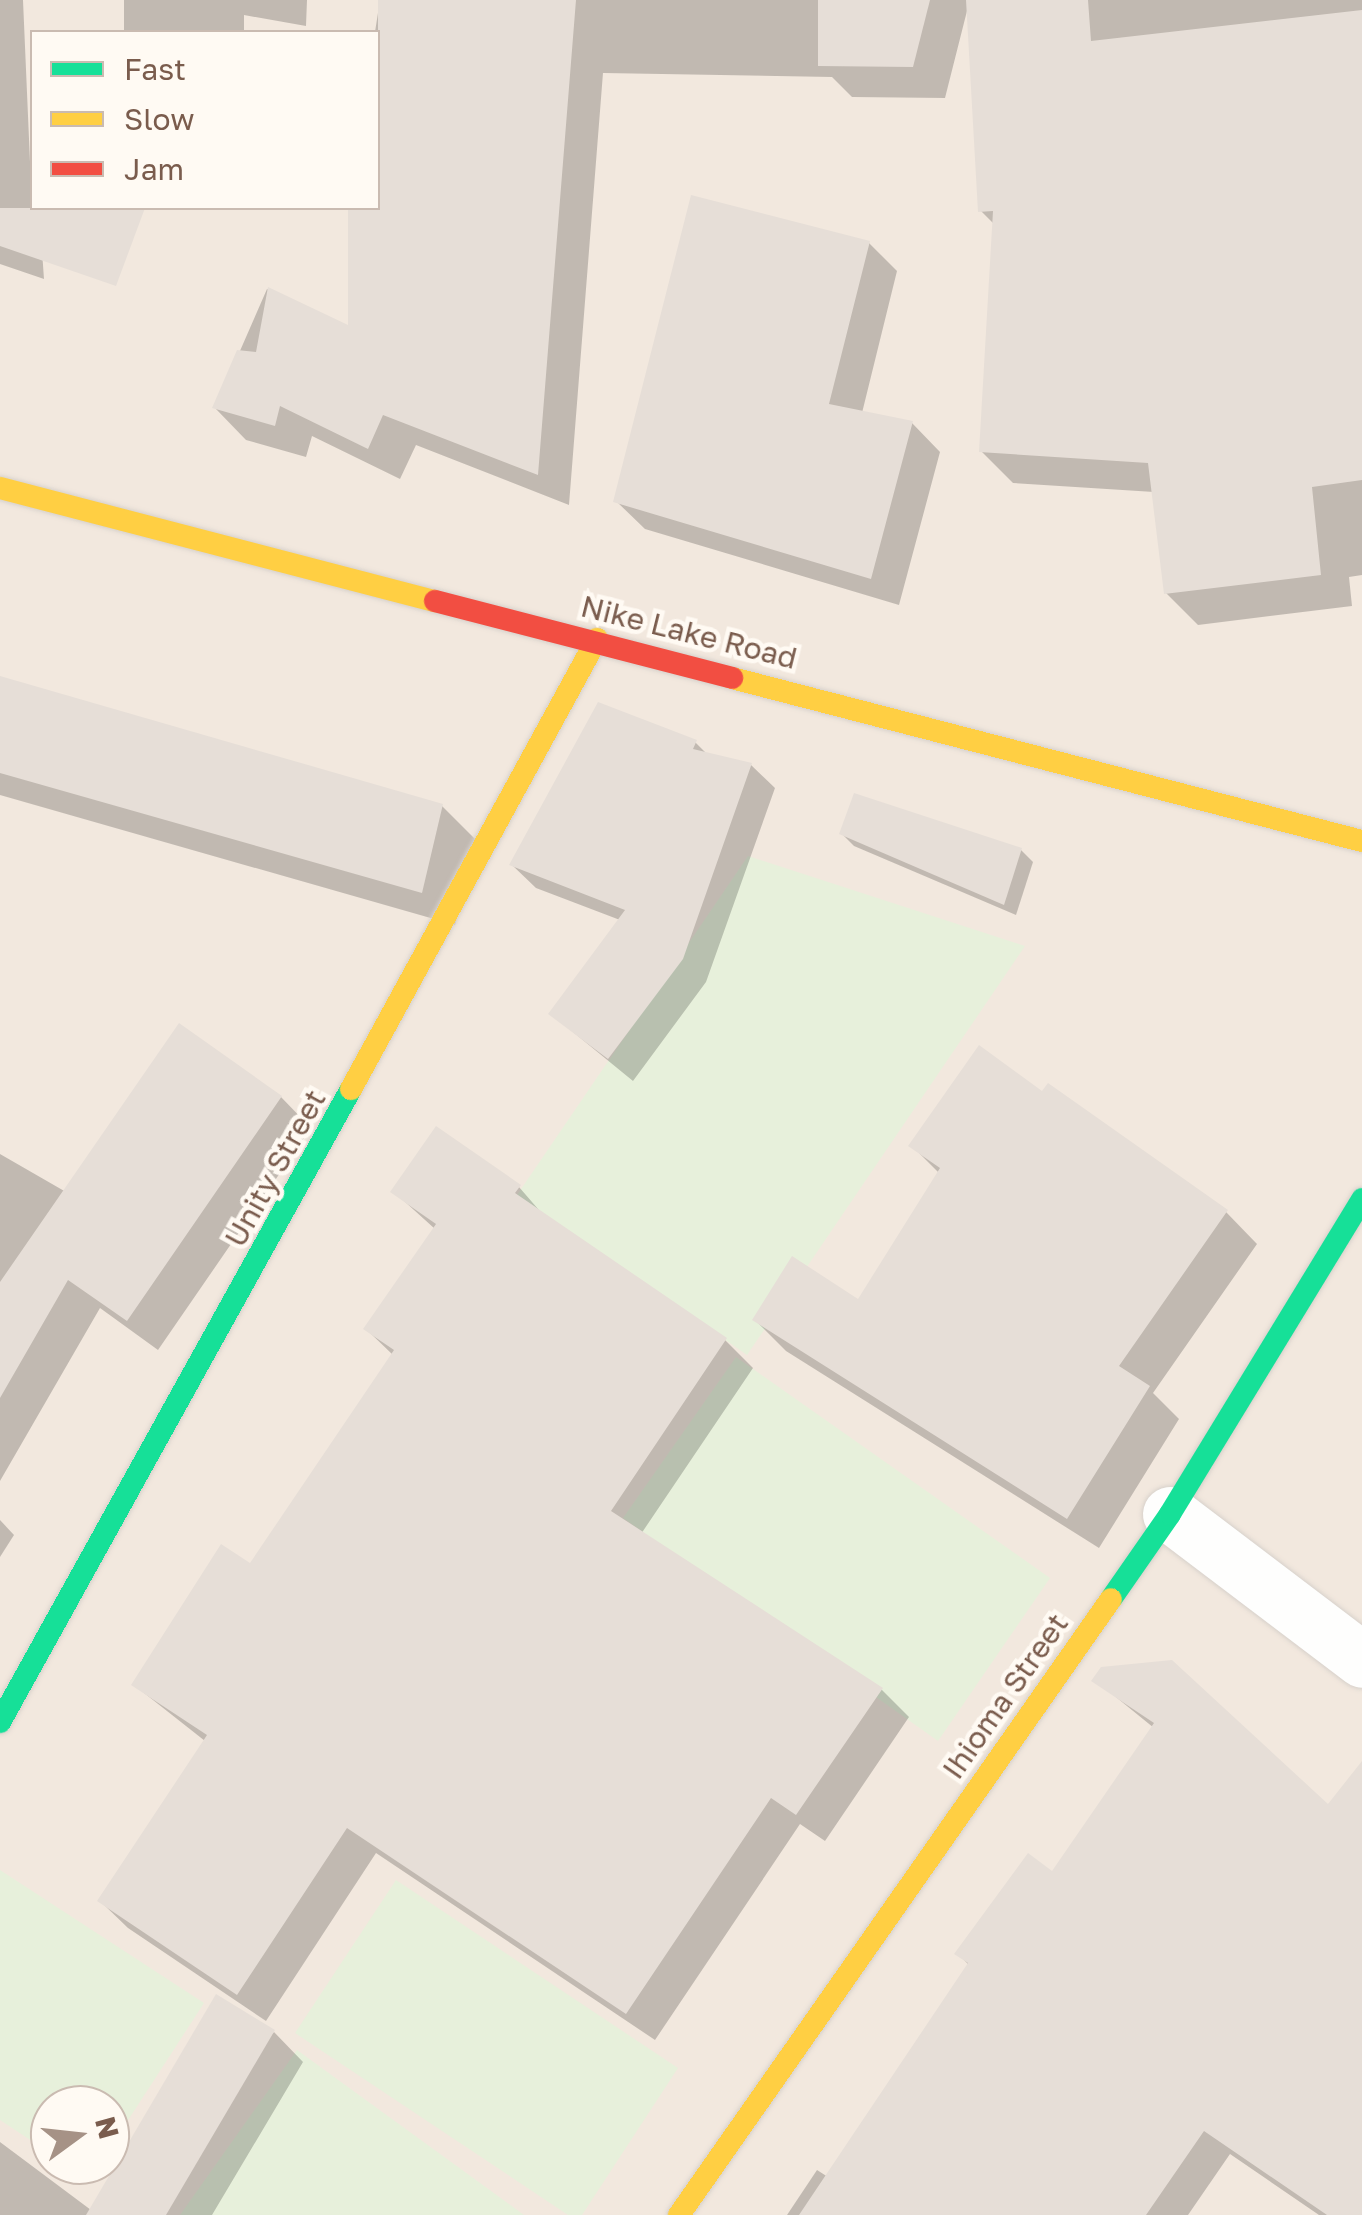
<!DOCTYPE html>
<style>
body{margin:0}
#map{position:relative;width:1362px;height:2215px;overflow:hidden;background:#f9f5f0;font-family:"Golos Text",sans-serif}
div>[style]{position:absolute}
.residential>*{inset:0;background:#f2e8de}
.green>*{inset:0;background:#e7f0db}
.shadow>*{inset:0;background:#0003}
.building>*{inset:0;background:#e6ded7}
.roads{filter:drop-shadow(0 0 2px #d7d1cb) drop-shadow(0 0 2px #d7d1cb)}
.street>*{height:55px;margin:-27.5px;padding:0 27.5px;transform-origin:27.5px;border-radius:27.5px;background:#fefefd}
.fast>*{height:22px;margin:-11px;padding:0 11px;transform-origin:11px;border-radius:11px;background:#16e098}
.slow>*{height:22px;margin:-11px;padding:0 11px;transform-origin:11px;border-radius:11px;background:#ffcf43}
.jam>*{height:22px;margin:-11px;padding:0 11px;transform-origin:11px;border-radius:11px;background:#f24e42}
span{translate:-50% -50%;white-space:nowrap;text-align:center;line-height:1.15;-webkit-text-stroke:9px #fffaf3;paint-order:stroke}
.street-label{font-size:30px;color:#7a5c4d}
.legend{position:absolute;left:30px;top:30px;width:350px;height:180px;box-sizing:border-box;background:#fffaf3;border:2px solid #cabbb1;margin:0;padding:12px 18px;list-style:none;font-size:30px;color:#7a5c4d}
.legend li{display:flex;align-items:center;gap:20px;height:50px}
.legend b{width:50px;border:2px solid #cabbb1}
.north{position:absolute;left:30px;top:2085px;width:100px;height:100px;box-sizing:border-box;background:#fffaf3;border:2px solid #cabbb1;border-radius:50%;rotate:75deg;font-size:28px;font-weight:700;line-height:40px;text-align:center;color:#7a5c4d}
.north::after{content:'';display:block;margin:auto;width:35px;height:45px;background:#a69286;clip-path:polygon(50% 0,100% 100%,50% 72%,0 100%)}
</style>
<div id="map">
<div class="residential">
<i style="clip-path:polygon(evenodd,0 0,1362px 0,1362px 2215px,0 2215px,0 0,32px 32px,378px 32px,378px 208px,32px 208px,32px 32px,0 0,50px 2105px,110px 2105px,110px 2165px,50px 2165px,50px 2105px)"></i>
</div>
<div class="green">
<i style="clip-path:polygon(748px 856px,1025px 946px,747px 1355px,517px 1195px)"></i>
<i style="clip-path:polygon(736px 1357px,1050px 1578px,938px 1741px,623px 1518px)"></i>
<i style="clip-path:polygon(0 1870px,204px 2003px,110px 2148px,110px 2105px,50px 2105px,50px 2153px,0 2120px)"></i>
<i style="clip-path:polygon(396px 1880px,678px 2068px,582px 2215px,568px 2215px,295px 2033px)"></i>
<i style="clip-path:polygon(297px 2050px,524px 2215px,180px 2215px)"></i>
</div>
<div class="shadow">
<i style="clip-path:polygon(0 0,23px 0,32px 208px,39px 208px,44px 279px,0 264px)"></i>
<i style="clip-path:polygon(124px 0,307px 0,306px 26px,244px 15px,244px 32px,124px 32px)"></i>
<i style="clip-path:polygon(380px 0,1362px 0,1362px 575px,1349px 577px,1352px 606px,1198px 625px,1166px 593px,1154px 492px,1013px 483px,981px 451px,995px 225px,981px 211px,968px 7px,945px 98px,852px 97px,832px 77px,603px 73px,569px 505px,416px 445px,400px 479px,312px 436px,306px 457px,246px 440px,215px 408px,267px 289px,350px 329px,350px 208px,378px 208px,375px 32px)"></i>
<i style="clip-path:polygon(869px 243px,897px 271px,862px 413px,912px 423px,940px 452px,899px 605px,645px 529px,616px 501px)"></i>
<i style="clip-path:polygon(0 679px,442px 806px,476px 840px,455px 925px,0 795px)"></i>
<i style="clip-path:polygon(695px 742px,708px 755px,751px 765px,775px 788px,706px 982px,633px 1081px,551px 1014px,620px 920px,536px 888px,512px 865px)"></i>
<i style="clip-path:polygon(842px 834px,1021px 850px,1033px 862px,1016px 915px,854px 846px)"></i>
<i style="clip-path:polygon(1043px 1094px,1226px 1212px,1257px 1244px,1153px 1393px,1179px 1419px,1099px 1548px,786px 1351px,755px 1320px,859px 1302px,940px 1174px,912px 1146px)"></i>
<i style="clip-path:polygon(281px 1097px,311px 1128px,158px 1350px,100px 1308px,0 1481px,0 1154px,66px 1192px)"></i>
<i style="clip-path:polygon(519px 1187px,545px 1217px,725px 1340px,753px 1368px,641px 1534px,882px 1690px,909px 1717px,825px 1841px,800px 1824px,655px 2040px,376px 1853px,266px 2021px,128px 1928px,100px 1901px,205px 1741px,134px 1685px,251px 1566px,393px 1355px,366px 1329px,435px 1229px,393px 1191px)"></i>
<i style="clip-path:polygon(0 1520px,14px 1535px,0 1557px)"></i>
<i style="clip-path:polygon(1095px 1680px,1328px 1808px,1362px 1816px,1362px 2215px,1319px 2215px,1230px 2154px,1188px 2215px,787px 2215px,817px 2170px,828px 2177px,969px 1965px,958px 1954px,1052px 1875px,1154px 1728px)"></i>
<i style="clip-path:polygon(274px 2032px,303px 2062px,212px 2215px,0 2215px,0 2142px,91px 2210px)"></i>
</div>
<div class="building">
<i style="clip-path:polygon(378px 0,576px 0,538px 475px,383px 415px,368px 449px,280px 406px,275px 426px,212px 408px,237px 350px,256px 352px,268px 287px,348px 325px,348px 208px,378px 208px)"></i>
<i style="clip-path:polygon(818px 0,930px 0,913px 67px,818px 66px)"></i>
<i style="clip-path:polygon(966px 0,1088px 0,1091px 41px,1362px 10px,1362px 480px,1312px 487px,1321px 575px,1164px 594px,1148px 463px,979px 452px,993px 211px,978px 212px)"></i>
<i style="clip-path:polygon(691px 195px,870px 241px,829px 404px,913px 421px,871px 579px,613px 502px)"></i>
<i style="clip-path:polygon(0 208px,145px 208px,116px 286px,0 246px)"></i>
<i style="clip-path:polygon(0 676px,443px 804px,422px 893px,0 773px)"></i>
<i style="clip-path:polygon(598px 702px,697px 740px,693px 749px,752px 763px,683px 959px,608px 1059px,548px 1014px,625px 910px,509px 865px)"></i>
<i style="clip-path:polygon(854px 793px,1022px 848px,1004px 905px,839px 834px)"></i>
<i style="clip-path:polygon(179px 1023px,282px 1096px,127px 1321px,68px 1280px,0 1398px,0 1282px)"></i>
<i style="clip-path:polygon(979px 1045px,1042px 1091px,1048px 1083px,1228px 1210px,1119px 1366px,1150px 1386px,1067px 1519px,752px 1320px,792px 1256px,858px 1299px,940px 1168px,908px 1146px)"></i>
<i style="clip-path:polygon(436px 1126px,521px 1185px,515px 1193px,727px 1338px,611px 1511px,883px 1688px,796px 1815px,771px 1798px,626px 2014px,347px 1828px,237px 1995px,97px 1901px,207px 1735px,131px 1685px,221px 1544px,250px 1563px,394px 1350px,363px 1329px,436px 1224px,390px 1192px)"></i>
<i style="clip-path:polygon(1172px 1660px,1328px 1804px,1362px 1761px,1362px 2215px,1327px 2215px,1204px 2131px,1146px 2215px,799px 2215px,968px 1963px,954px 1954px,1028px 1853px,1052px 1871px,1154px 1723px,1091px 1681px,1101px 1667px)"></i>
<i style="clip-path:polygon(216px 1994px,275px 2030px,166px 2215px,86px 2215px)"></i>
</div>
<div class="roads">
<div class="street">
<i style="left:1170px;top:1514px;width:241px;rotate:37.2deg"></i>
</div>
<div class="fast">
<i style="left:1111px;top:1599px;width:103px;rotate:-55.2deg"></i>
<i style="left:1170px;top:1514px;width:369px;rotate:-58.6deg"></i>
<i style="left:0;top:1722px;width:724px;rotate:-60.99deg"></i>
</div>
<div class="slow">
<i style="left:0;top:488px;width:449px;rotate:14.6deg"></i>
<i style="left:732px;top:678px;width:651px;rotate:14.51deg"></i>
<i style="left:351px;top:1089px;width:513px;rotate:-61.34deg"></i>
<i style="left:679px;top:2215px;width:752px;rotate:-54.96deg"></i>
</div>
<div class="jam">
<i style="left:435px;top:601px;width:307px;rotate:14.5deg"></i>
</div>
</div>
<div class="street-label">
<span style="left:689px;top:632px;rotate:14deg">Nike Lake Road</span>
<span style="left:275px;top:1168px;rotate:-61deg">Unity Street</span>
<span style="left:1005px;top:1696px;rotate:-55deg">Ihioma Street</span>
</div>
<ul class="legend">
<li><b style="height:12px;background:#16e098"></b>Fast</li>
<li><b style="height:12px;background:#ffcf43"></b>Slow</li>
<li><b style="height:12px;background:#f24e42"></b>Jam</li>
</ul>
<div class="north">N</div>
</div>
